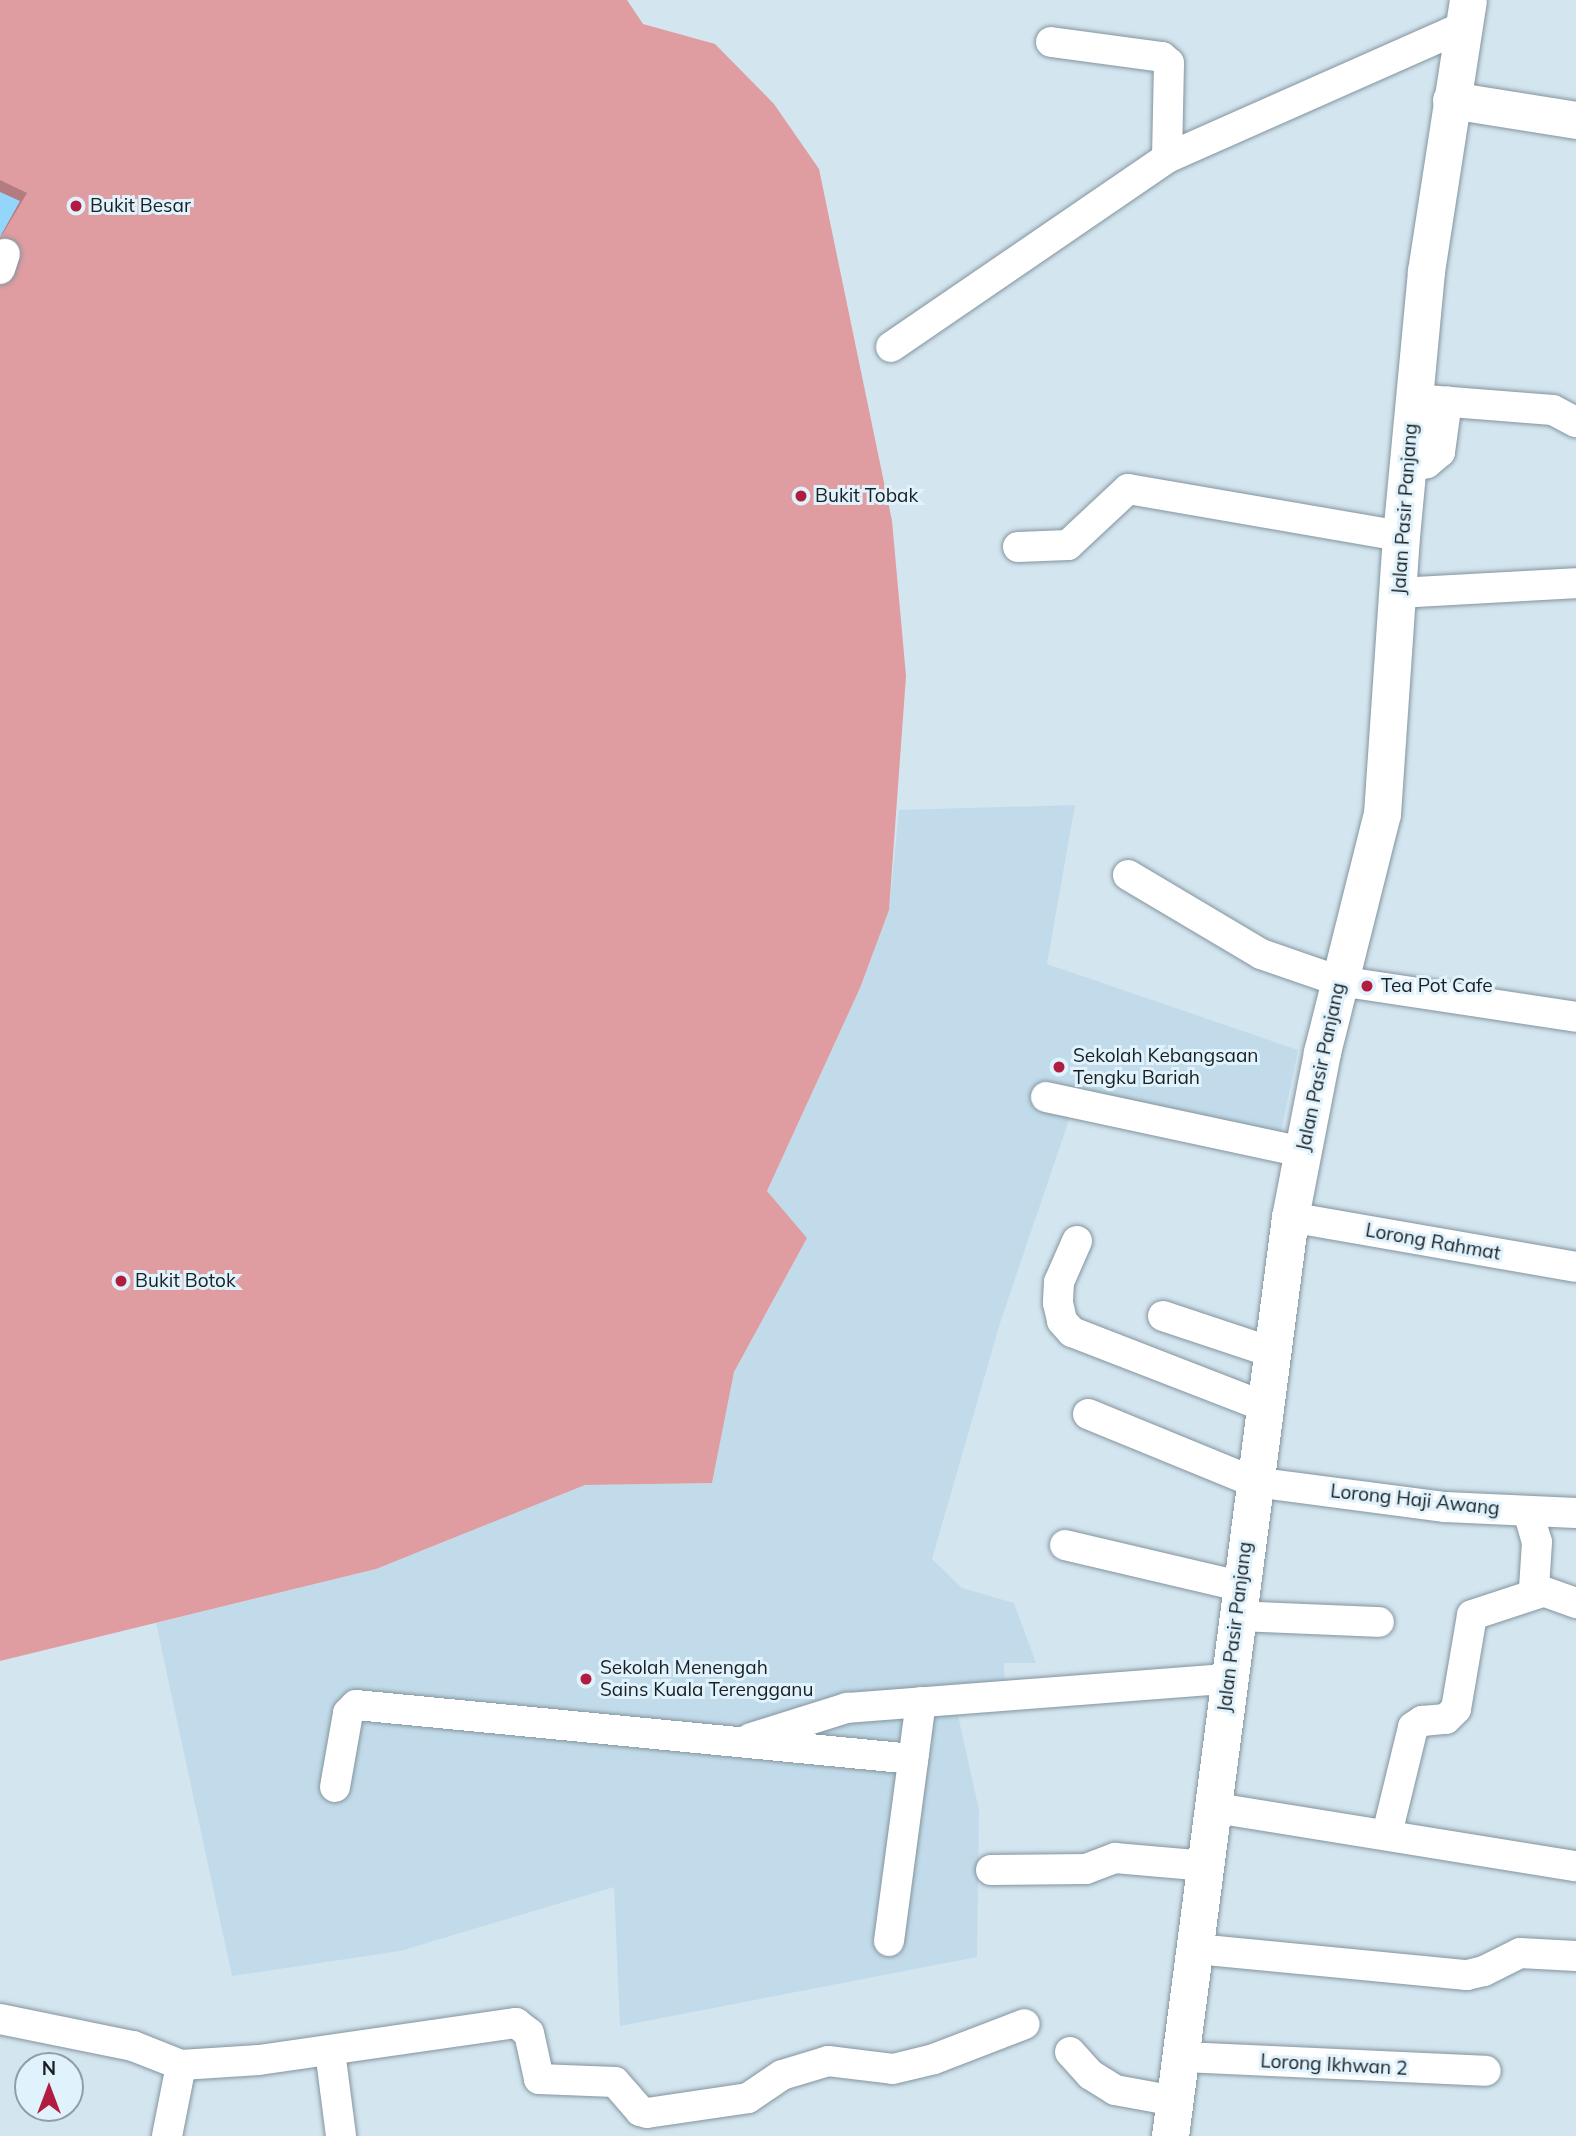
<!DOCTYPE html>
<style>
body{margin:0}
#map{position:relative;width:1576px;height:2136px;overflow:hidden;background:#d3e5ef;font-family:Mulish,sans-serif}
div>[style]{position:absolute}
.built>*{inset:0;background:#c2dbea}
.green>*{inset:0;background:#df9ca1}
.shadow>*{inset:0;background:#0003}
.building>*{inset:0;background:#94d6fa}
.roads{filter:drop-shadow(0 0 2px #83949e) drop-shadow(0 0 2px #83949e)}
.minor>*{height:30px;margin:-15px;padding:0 15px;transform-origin:15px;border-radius:15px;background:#fff}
.major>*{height:37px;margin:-18.5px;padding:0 18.5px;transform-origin:18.5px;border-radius:18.5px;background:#fff}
.dots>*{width:19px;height:19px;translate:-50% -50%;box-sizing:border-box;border:4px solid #e0f2fc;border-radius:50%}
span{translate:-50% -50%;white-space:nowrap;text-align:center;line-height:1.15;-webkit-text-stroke:6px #e0f2fc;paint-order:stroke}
.poi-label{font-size:19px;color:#191f23}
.left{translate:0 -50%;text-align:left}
.street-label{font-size:19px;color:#191f23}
.north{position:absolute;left:14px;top:2052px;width:70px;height:70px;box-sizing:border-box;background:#e0f2fc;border:2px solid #909ea5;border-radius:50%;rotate:0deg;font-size:19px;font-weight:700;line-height:28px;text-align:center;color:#191f23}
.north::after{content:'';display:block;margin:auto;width:24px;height:32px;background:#b11d40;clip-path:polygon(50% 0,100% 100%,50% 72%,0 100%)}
</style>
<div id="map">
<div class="built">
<i style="clip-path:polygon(1075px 805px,1047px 964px,1298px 1050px,1275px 1160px,1071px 1114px,1000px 1323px,932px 1559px,962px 1588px,1014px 1603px,1036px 1663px,1004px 1663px,1005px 1705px,957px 1711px,979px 1810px,977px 1957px,620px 2026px,614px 1887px,400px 1951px,232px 1976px,156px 1623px,376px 1569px,585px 1485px,712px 1483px,734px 1372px,807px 1238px,767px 1191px,860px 988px,889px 910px,899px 810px)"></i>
</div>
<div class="green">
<i style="clip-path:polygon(0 0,627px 0,643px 24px,715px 44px,774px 104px,819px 169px,892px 521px,906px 676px,889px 910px,860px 988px,767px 1191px,807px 1238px,734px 1372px,712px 1483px,585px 1485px,376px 1569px,0 1661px)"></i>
</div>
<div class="shadow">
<i style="clip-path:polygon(0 180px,27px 193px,2px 235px,0 234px)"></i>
</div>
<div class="building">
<i style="clip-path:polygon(0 192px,20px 201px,0 237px)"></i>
</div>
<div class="roads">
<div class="minor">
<i style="left:1051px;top:42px;width:112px;rotate:7.7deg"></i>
<i style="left:1162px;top:57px;width:9px;rotate:41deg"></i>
<i style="left:1169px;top:63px;width:95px;rotate:91.2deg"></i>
<i style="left:0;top:269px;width:16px;rotate:-72deg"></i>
<i style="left:891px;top:347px;width:335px;rotate:-34.4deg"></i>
<i style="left:1167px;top:158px;width:324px;rotate:-23.9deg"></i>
<i style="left:1413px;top:399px;width:140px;rotate:4.5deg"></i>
<i style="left:1553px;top:410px;width:26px;rotate:28deg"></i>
<i style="left:1407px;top:467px;width:20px;rotate:-11deg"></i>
<i style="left:1427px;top:463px;width:17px;rotate:-40deg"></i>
<i style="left:1440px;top:452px;width:51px;rotate:-82.2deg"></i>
<i style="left:1018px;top:547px;width:50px;rotate:-2.3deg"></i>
<i style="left:1068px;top:545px;width:82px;rotate:-43deg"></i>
<i style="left:1128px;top:489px;width:277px;rotate:9.8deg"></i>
<i style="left:1399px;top:593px;width:177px;rotate:-3.2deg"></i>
<i style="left:1128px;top:875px;width:155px;rotate:30.7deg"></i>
<i style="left:1261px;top:954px;width:83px;rotate:19.1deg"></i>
<i style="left:1339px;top:981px;width:240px;rotate:8.6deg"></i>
<i style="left:1046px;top:1097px;width:263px;rotate:12.1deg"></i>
<i style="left:1290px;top:1217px;width:290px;rotate:9.9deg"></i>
<i style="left:1077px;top:1241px;width:45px;rotate:113.7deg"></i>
<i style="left:1059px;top:1282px;width:21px;rotate:93deg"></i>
<i style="left:1058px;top:1303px;width:18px;rotate:77deg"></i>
<i style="left:1062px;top:1321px;width:15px;rotate:48deg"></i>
<i style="left:1072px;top:1332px;width:205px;rotate:21.2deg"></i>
<i style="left:1163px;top:1316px;width:114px;rotate:18.4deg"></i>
<i style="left:1088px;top:1414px;width:179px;rotate:22.3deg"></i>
<i style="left:1254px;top:1482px;width:193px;rotate:7.5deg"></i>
<i style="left:1445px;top:1507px;width:131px;rotate:2.6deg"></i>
<i style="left:1528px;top:1511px;width:32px;rotate:74deg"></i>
<i style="left:1537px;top:1542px;width:46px;rotate:93.7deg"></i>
<i style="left:1534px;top:1588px;width:45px;rotate:19.7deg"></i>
<i style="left:1065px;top:1545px;width:180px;rotate:13.2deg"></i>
<i style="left:1236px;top:1616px;width:143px;rotate:2.4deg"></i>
<i style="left:751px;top:1738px;width:101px;rotate:-17.4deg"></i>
<i style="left:847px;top:1708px;width:381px;rotate:-4.4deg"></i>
<i style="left:335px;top:1787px;width:75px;rotate:-80deg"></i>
<i style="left:348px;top:1713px;width:11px;rotate:-45deg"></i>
<i style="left:356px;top:1705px;width:560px;rotate:5.54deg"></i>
<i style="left:1216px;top:1808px;width:365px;rotate:9.2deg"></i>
<i style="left:1387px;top:1834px;width:110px;rotate:-76.3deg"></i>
<i style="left:1413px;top:1727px;width:11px;rotate:-34deg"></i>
<i style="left:1422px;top:1721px;width:24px;rotate:-5deg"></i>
<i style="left:1446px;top:1719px;width:14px;rotate:-45deg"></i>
<i style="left:1456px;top:1709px;width:95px;rotate:-80.3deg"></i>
<i style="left:1472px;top:1615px;width:71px;rotate:-18.2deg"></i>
<i style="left:991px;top:1870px;width:95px;rotate:-0.6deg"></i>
<i style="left:1086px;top:1869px;width:31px;rotate:-21deg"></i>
<i style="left:1115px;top:1858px;width:92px;rotate:5deg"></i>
<i style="left:889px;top:1941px;width:241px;rotate:-82.4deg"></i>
<i style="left:1196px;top:1949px;width:272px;rotate:5.5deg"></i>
<i style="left:1467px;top:1975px;width:17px;rotate:-13deg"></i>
<i style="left:1484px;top:1971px;width:40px;rotate:-26.6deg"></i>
<i style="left:1520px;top:1953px;width:56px;rotate:3.1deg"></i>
<i style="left:0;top:2019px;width:136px;rotate:11.5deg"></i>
<i style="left:133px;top:2046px;width:52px;rotate:21.6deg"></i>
<i style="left:330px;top:2051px;width:86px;rotate:82.6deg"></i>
<i style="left:1070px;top:2052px;width:31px;rotate:48deg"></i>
<i style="left:1091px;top:2075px;width:28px;rotate:32deg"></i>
<i style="left:1115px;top:2090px;width:61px;rotate:10.4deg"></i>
<i style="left:1182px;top:2057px;width:304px;rotate:2.6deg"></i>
<i style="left:167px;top:2136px;width:72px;rotate:-78.8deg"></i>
<i style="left:181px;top:2065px;width:78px;rotate:-3.7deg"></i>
<i style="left:259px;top:2060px;width:260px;rotate:-8.2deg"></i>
<i style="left:516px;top:2023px;width:16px;rotate:38deg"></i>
<i style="left:529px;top:2033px;width:47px;rotate:77.7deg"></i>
<i style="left:539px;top:2079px;width:76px;rotate:2.3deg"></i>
<i style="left:615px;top:2082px;width:38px;rotate:49deg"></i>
<i style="left:640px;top:2111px;width:7px;rotate:16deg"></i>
<i style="left:647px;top:2113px;width:102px;rotate:-8.4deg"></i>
<i style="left:748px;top:2098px;width:41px;rotate:-34.1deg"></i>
<i style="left:782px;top:2075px;width:48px;rotate:-16.9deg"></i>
<i style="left:828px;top:2061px;width:65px;rotate:7deg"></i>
<i style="left:893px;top:2069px;width:42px;rotate:-13.7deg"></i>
<i style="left:934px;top:2059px;width:97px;rotate:-21deg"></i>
</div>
<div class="major">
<i style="left:1451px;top:100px;width:127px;rotate:9.1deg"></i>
<i style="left:1170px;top:2136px;width:927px;rotate:-82.56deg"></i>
<i style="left:1290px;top:1217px;width:168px;rotate:-79deg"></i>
<i style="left:1322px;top:1052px;width:245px;rotate:-75.9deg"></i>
<i style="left:1382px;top:814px;width:279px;rotate:-86.1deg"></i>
<i style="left:1401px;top:536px;width:266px;rotate:-84.6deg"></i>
<i style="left:1426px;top:271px;width:274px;rotate:-81.2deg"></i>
</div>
</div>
<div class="dots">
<i style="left:76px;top:206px;background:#b11d40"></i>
<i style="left:801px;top:496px;background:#b11d40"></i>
<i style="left:1367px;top:986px;background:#b11d40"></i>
<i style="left:1059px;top:1067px;background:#b11d40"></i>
<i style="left:121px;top:1281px;background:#b11d40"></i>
<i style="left:586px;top:1679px;background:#b11d40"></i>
</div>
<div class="poi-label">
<span class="left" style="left:90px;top:206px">Bukit Besar</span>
<span class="left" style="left:815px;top:496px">Bukit Tobak</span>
<span class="left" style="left:1381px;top:986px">Tea Pot Cafe</span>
<span class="left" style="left:1073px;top:1067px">Sekolah Kebangsaan<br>Tengku Bariah</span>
<span class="left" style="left:135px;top:1281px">Bukit Botok</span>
<span class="left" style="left:600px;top:1679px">Sekolah Menengah<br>Sains Kuala Terengganu</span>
</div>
<div class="street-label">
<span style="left:1405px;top:509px;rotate:-86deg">Jalan Pasir Panjang</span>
<span style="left:1321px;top:1067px;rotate:-78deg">Jalan Pasir Panjang</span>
<span style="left:1433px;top:1242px;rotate:10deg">Lorong Rahmat</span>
<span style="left:1415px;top:1500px;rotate:6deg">Lorong Haji Awang</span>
<span style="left:1235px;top:1627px;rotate:-83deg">Jalan Pasir Panjang</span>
<span style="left:1334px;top:2065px;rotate:3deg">Lorong Ikhwan 2</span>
</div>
<div class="north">N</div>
</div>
